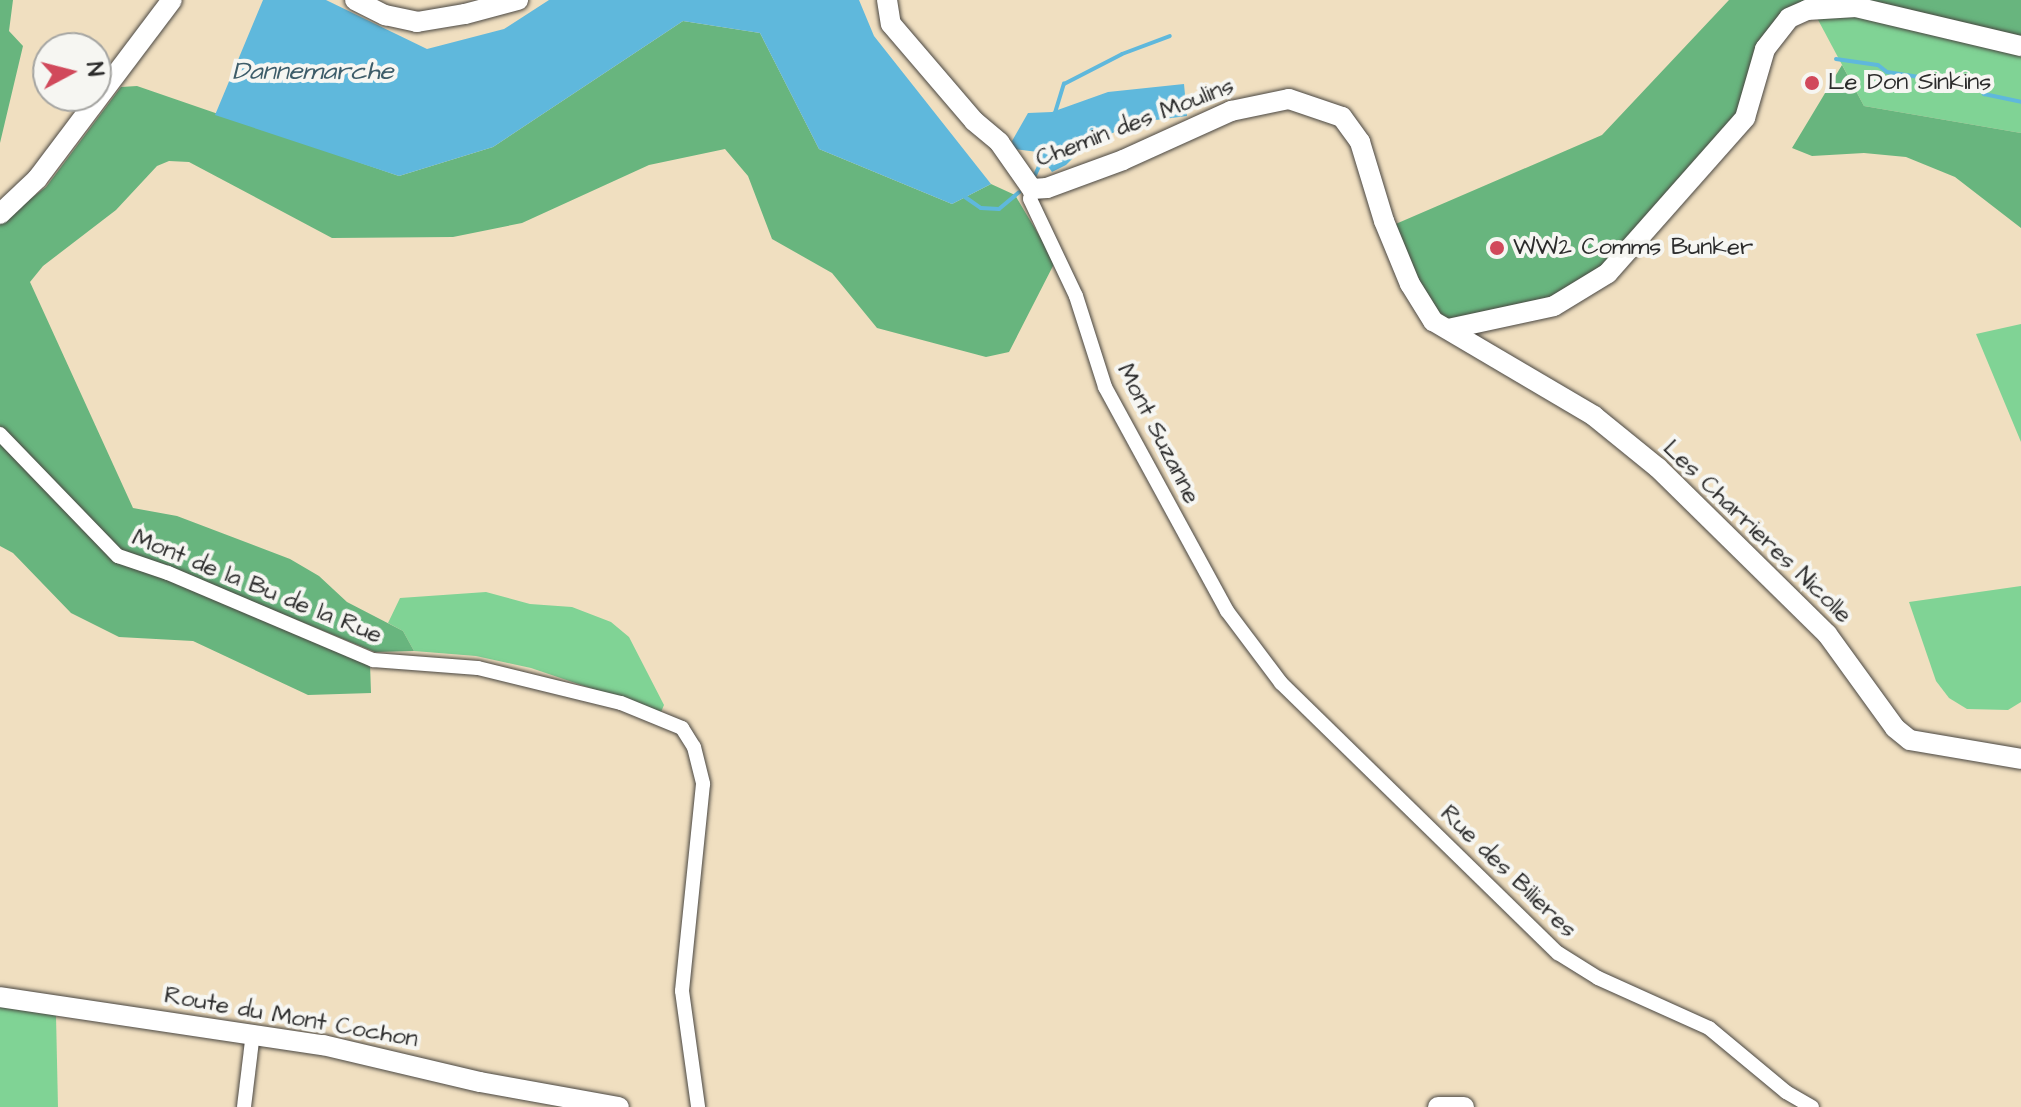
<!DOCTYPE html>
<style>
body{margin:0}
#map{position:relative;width:2021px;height:1107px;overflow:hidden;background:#f0dfc0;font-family:"Architects Daughter",sans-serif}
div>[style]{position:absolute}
.green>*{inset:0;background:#80d395}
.forest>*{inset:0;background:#68b57e}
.water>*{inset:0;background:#5fb8dc}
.stream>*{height:4px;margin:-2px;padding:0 2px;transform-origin:2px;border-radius:2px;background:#5fb8dc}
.roads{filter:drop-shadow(0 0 2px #494641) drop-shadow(0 0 2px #494641)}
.street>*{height:14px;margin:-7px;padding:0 7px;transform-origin:7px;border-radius:7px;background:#fff}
.secondary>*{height:20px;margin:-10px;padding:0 10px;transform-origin:10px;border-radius:10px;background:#fff}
.dots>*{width:22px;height:22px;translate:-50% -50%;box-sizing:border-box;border:4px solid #f6f6f2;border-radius:50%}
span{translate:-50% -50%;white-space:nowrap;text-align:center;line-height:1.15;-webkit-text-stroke:8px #f6f6f2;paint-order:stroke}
.poi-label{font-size:24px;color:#2b2b2b}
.left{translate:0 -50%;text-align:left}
.street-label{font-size:24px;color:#2b2b2b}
.water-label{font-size:26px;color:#3d5c69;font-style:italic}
.north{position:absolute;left:32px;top:32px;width:80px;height:80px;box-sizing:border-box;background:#f6f6f2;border:2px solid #a5a5a2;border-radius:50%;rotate:83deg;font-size:22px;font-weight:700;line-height:32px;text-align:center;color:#2b2b2b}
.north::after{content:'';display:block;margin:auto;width:28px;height:36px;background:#d1495b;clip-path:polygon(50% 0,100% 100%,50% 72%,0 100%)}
</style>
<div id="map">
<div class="green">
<i style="clip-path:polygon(1852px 14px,2021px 56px,2021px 133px,1864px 106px,1816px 16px)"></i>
<i style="clip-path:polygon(2021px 324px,2021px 442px,1976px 334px)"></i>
<i style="clip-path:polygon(2021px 586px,2021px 702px,2008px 710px,1967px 709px,1949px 698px,1936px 681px,1909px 602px)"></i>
<i style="clip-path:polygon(486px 592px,530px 604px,572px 607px,611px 622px,629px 637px,664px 705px,661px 712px,531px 668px,476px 656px,414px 651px,403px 631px,388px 623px,400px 598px)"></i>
<i style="clip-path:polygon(0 1006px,56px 1015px,58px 1107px,0 1107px)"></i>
</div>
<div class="forest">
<i style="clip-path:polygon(0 0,13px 0,9px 31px,23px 46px,0 143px)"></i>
<i style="clip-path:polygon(1729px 0,1856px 0,1796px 7px,1741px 109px,1601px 267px,1547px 300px,1449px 322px,1437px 317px,1391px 226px,1602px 135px)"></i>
<i style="clip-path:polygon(1859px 0,2021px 0,2021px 38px)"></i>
<i style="clip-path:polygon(683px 21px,760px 33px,819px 149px,952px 204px,991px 184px,1015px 195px,1055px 262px,1009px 352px,986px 357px,877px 328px,832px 273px,772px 239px,748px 176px,725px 149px,649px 165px,522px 223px,453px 237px,332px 238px,189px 162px,169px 161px,157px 166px,116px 210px,43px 266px,30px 282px,133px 508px,177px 516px,290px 559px,319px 576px,347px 602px,403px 631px,414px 651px,375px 652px,171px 568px,122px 551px,108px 541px,0 426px,0 222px,46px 187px,121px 87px,137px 86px,399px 176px,493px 147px)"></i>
<i style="clip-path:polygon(1842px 65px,1864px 106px,2021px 133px,2021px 228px,1955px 177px,1906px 157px,1864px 153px,1812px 156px,1792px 148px)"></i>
<i style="clip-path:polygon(0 440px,115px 560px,199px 590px,370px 663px,371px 693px,308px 695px,193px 641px,119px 637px,71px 613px,13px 553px,0 546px)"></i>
</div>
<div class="water">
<i style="clip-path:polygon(263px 0,326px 0,427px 49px,504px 29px,549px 0,859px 0,874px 36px,991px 184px,952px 204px,819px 149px,760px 33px,683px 21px,493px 147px,399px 176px,215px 115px)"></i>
<i style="clip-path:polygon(1184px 84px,1187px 116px,1133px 123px,1084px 147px,1066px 165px,1052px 172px,1038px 152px,1014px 149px,1012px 141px,1028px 113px,1052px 112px,1108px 92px)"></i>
</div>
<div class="stream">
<i style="left:1836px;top:59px;width:42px;rotate:8.1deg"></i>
<i style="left:1878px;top:65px;width:11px;rotate:38deg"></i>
<i style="left:1887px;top:72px;width:91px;rotate:8.8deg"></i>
<i style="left:1977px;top:86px;width:11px;rotate:49deg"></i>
<i style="left:1984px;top:94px;width:38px;rotate:12deg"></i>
<i style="left:1054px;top:116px;width:34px;rotate:-73deg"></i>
<i style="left:1064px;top:84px;width:65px;rotate:-27.3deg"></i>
<i style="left:1122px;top:54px;width:51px;rotate:-20.6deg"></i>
<i style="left:1035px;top:175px;width:21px;rotate:-65deg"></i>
<i style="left:965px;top:197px;width:19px;rotate:35deg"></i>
<i style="left:981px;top:208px;width:18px;rotate:3deg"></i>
<i style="left:999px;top:209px;width:26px;rotate:-40deg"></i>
</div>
<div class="roads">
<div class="street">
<i style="left:1032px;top:189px;width:10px;rotate:101deg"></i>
<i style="left:1030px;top:199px;width:107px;rotate:64.6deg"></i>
<i style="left:1076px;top:296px;width:96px;rotate:72.3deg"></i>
<i style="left:1105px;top:387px;width:255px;rotate:61.4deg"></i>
<i style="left:1227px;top:611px;width:90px;rotate:53.1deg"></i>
<i style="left:1281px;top:683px;width:387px;rotate:44.3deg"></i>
<i style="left:1558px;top:953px;width:47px;rotate:32deg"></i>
<i style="left:1598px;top:978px;width:122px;rotate:24.2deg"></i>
<i style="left:1709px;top:1028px;width:100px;rotate:39.7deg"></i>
<i style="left:1786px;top:1092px;width:30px;rotate:30deg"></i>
<i style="left:0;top:434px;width:170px;rotate:46deg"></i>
<i style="left:118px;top:556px;width:53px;rotate:18.8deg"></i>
<i style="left:168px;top:573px;width:223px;rotate:23deg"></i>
<i style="left:373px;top:660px;width:105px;rotate:4.4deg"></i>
<i style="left:478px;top:668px;width:147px;rotate:13.8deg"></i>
<i style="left:621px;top:703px;width:66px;rotate:22.3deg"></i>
<i style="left:682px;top:728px;width:22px;rotate:58deg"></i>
<i style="left:694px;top:747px;width:38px;rotate:76deg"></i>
<i style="left:703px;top:784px;width:208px;rotate:95.8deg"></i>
<i style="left:682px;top:991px;width:117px;rotate:82.1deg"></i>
<i style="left:244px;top:1107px;width:75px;rotate:-83.1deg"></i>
</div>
<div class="secondary">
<i style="left:355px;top:0;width:34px;rotate:27deg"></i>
<i style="left:385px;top:15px;width:33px;rotate:12deg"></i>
<i style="left:417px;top:22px;width:49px;rotate:-9.5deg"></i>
<i style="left:465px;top:14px;width:55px;rotate:-14.8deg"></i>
<i style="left:887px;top:0;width:24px;rotate:81deg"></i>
<i style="left:891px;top:24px;width:128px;rotate:49.4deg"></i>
<i style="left:974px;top:121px;width:33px;rotate:40deg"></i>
<i style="left:999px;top:142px;width:57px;rotate:54.9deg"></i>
<i style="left:1032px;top:189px;width:15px;rotate:-4deg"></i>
<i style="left:1047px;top:188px;width:81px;rotate:-20.2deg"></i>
<i style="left:1123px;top:160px;width:119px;rotate:-24.4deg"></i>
<i style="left:1231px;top:111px;width:59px;rotate:-11.7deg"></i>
<i style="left:1289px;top:99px;width:56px;rotate:18.8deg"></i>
<i style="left:1342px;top:117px;width:31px;rotate:54deg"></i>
<i style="left:1360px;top:142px;width:83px;rotate:73.1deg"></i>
<i style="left:1384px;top:221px;width:68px;rotate:67.6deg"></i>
<i style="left:1410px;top:284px;width:44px;rotate:58.1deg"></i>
<i style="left:1433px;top:321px;width:187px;rotate:30.5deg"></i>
<i style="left:1594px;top:416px;width:82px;rotate:39.1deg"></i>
<i style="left:1658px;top:468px;width:237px;rotate:44.5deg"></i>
<i style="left:1827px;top:634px;width:116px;rotate:54.1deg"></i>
<i style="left:1895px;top:728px;width:19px;rotate:39deg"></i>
<i style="left:1910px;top:740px;width:113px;rotate:9.7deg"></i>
<i style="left:0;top:214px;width:51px;rotate:-43.4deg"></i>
<i style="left:37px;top:179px;width:224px;rotate:-53deg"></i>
<i style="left:1448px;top:329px;width:108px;rotate:-12.2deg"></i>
<i style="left:1554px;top:306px;width:63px;rotate:-31.4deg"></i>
<i style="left:1608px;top:273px;width:207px;rotate:-48.5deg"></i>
<i style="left:1745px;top:118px;width:72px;rotate:-73.8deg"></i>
<i style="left:1765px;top:49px;width:39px;rotate:-52deg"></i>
<i style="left:1789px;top:18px;width:20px;rotate:-24deg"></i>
<i style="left:1807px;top:10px;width:49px;rotate:-3.5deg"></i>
<i style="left:1856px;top:7px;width:170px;rotate:13.3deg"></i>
<i style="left:0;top:997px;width:327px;rotate:8.5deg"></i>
<i style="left:323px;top:1045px;width:161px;rotate:13.3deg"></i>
<i style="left:480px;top:1082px;width:141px;rotate:10.2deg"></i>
<i style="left:1438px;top:1107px;width:26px"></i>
</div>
</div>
<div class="dots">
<i style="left:1812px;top:83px;background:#d1495b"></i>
<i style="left:1497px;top:248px;background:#d1495b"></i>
</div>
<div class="poi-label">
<span class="left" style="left:1828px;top:83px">Le Don Sinkins</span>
<span class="left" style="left:1513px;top:248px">WW2 Comms Bunker</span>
</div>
<div class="street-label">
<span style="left:1135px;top:123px;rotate:-21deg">Chemin des Moulins</span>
<span style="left:1158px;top:434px;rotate:63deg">Mont Suzanne</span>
<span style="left:1757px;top:532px;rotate:44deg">Les Charrieres Nicolle</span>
<span style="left:257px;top:587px;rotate:22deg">Mont de la Bu de la Rue</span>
<span style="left:1508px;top:872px;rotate:44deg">Rue des Bilieres</span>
<span style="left:291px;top:1018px;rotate:10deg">Route du Mont Cochon</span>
</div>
<div class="water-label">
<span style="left:313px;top:72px">Dannemarche</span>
</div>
<div class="north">N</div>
</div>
